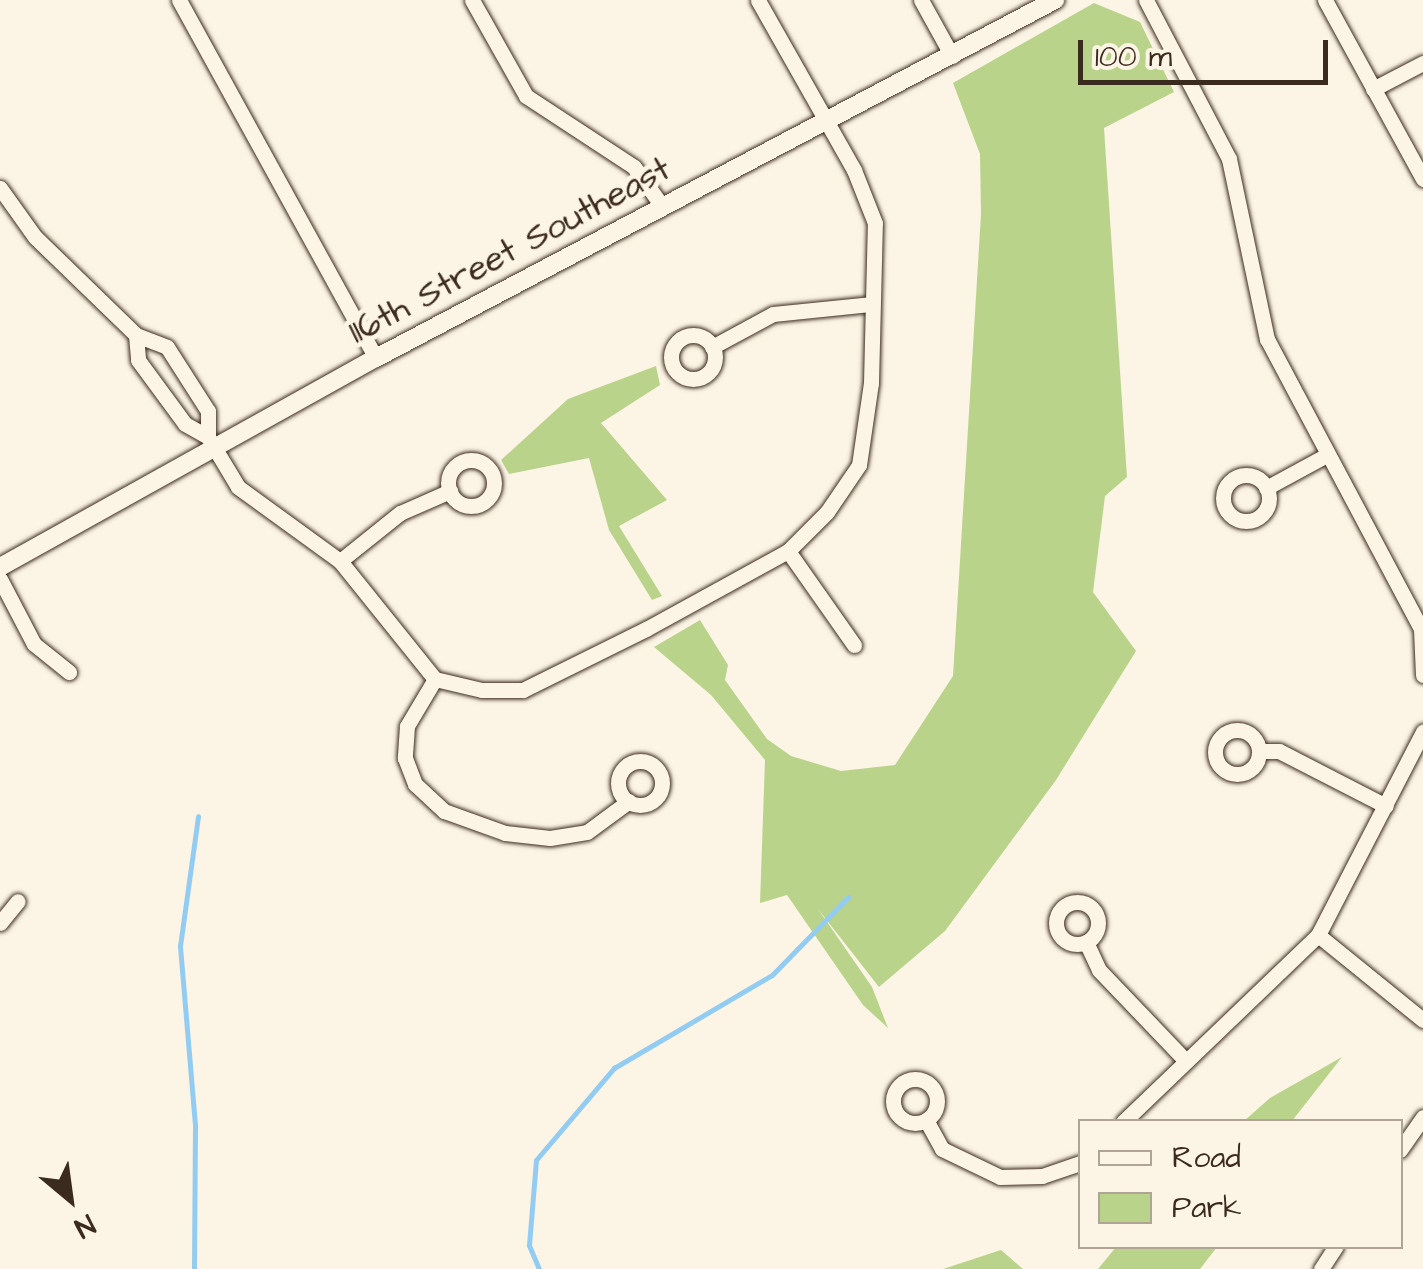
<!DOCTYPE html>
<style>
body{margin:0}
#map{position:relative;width:1423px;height:1269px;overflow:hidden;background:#fcf5e5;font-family:"Architects Daughter",sans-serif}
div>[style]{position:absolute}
.green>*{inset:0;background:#b9d38b}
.stream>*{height:5px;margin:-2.5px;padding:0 2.5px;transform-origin:2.5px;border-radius:2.5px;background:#93ccf2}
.roads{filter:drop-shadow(0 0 2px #3b2a1e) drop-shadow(0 0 2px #3b2a1e)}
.minor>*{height:15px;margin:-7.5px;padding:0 7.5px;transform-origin:7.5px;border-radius:7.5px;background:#fcf5e5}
.minor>.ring{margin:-7.5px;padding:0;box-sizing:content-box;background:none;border:15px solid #fcf5e5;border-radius:50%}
.tertiary>*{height:18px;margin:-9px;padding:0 9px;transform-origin:9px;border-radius:9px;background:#fcf5e5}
span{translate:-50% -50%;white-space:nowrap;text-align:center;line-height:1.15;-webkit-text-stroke:10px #fcf5e5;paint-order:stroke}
.street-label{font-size:35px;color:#3b2a1e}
.legend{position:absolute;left:1078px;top:1119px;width:325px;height:130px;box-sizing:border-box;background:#fcf5e5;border:2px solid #afa495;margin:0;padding:12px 18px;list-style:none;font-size:30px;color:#3b2a1e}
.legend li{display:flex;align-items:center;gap:20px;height:50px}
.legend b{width:50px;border:2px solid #afa495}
.north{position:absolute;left:20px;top:1149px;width:100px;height:100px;-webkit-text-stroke:8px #fcf5e5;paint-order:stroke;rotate:151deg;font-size:28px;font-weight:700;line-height:40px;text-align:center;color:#3b2a1e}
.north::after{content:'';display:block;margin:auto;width:35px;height:45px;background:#3b2a1e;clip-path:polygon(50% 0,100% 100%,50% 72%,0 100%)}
.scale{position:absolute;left:1078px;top:40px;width:250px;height:45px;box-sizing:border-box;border:5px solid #3b2a1e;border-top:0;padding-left:12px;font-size:30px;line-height:35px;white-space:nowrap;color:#3b2a1e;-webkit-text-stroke:8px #fcf5e5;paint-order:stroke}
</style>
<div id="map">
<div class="green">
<i style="clip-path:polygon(1094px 3px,1140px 22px,1174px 92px,1104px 128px,1127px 477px,1105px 496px,1093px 592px,1136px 651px,1056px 780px,945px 931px,879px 987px,818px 909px,872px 987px,888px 1028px,863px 1005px,787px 895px,760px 903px,765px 760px,711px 695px,654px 647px,700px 620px,728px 665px,725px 680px,767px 739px,791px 756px,841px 771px,895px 765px,953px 676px,981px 214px,980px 154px,953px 83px)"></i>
<i style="clip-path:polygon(656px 366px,660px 385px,601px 423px,667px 500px,619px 526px,662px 596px,652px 600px,609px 530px,589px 458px,509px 474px,501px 460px,568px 399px)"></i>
<i style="clip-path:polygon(1342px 1057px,1292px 1121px,1244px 1121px,1270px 1098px)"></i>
<i style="clip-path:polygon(1116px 1247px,1116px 1246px,1217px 1247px,1200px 1269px,1098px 1269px)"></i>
<i style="clip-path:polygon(1001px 1250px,1023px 1269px,943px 1269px)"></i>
</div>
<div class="stream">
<i style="left:194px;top:1269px;width:144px;rotate:-89.6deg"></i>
<i style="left:195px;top:1125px;width:180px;rotate:-94.8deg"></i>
<i style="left:180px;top:946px;width:131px;rotate:-82.1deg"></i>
<i style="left:539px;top:1269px;width:26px;rotate:-113deg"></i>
<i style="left:529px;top:1245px;width:85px;rotate:-85.3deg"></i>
<i style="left:536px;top:1160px;width:121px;rotate:-49.7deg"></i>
<i style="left:614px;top:1068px;width:183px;rotate:-30.5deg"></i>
<i style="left:772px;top:975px;width:109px;rotate:-45.7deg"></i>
</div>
<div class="roads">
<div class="minor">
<i style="left:179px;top:0;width:409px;rotate:61.2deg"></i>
<i style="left:472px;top:0;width:110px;rotate:60.6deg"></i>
<i style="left:526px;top:96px;width:129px;rotate:33.3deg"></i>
<i style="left:634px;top:167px;width:48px;rotate:54.3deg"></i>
<i style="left:921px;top:0;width:64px;rotate:61deg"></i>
<i style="left:1146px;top:0;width:179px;rotate:62.4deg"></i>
<i style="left:1229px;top:159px;width:184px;rotate:78.1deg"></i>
<i style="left:1267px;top:339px;width:328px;rotate:62deg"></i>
<i style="left:1421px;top:629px;width:46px;rotate:87.5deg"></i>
<i style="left:1325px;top:0;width:204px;rotate:61.3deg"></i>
<i style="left:1373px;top:89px;width:56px;rotate:-27.5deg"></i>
<i style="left:0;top:188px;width:60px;rotate:54.5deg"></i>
<i style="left:35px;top:237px;width:141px;rotate:44.1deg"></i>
<i style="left:136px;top:335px;width:33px;rotate:21deg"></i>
<i style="left:167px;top:347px;width:76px;rotate:57.4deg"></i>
<i style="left:208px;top:411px;width:26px;rotate:90deg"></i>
<i style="left:136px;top:335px;width:25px;rotate:85deg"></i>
<i style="left:138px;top:360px;width:79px;rotate:53.7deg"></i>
<i style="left:185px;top:424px;width:26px;rotate:29deg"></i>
<i style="left:208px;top:437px;width:58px;rotate:59deg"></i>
<i style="left:238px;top:487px;width:126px;rotate:36deg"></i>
<i style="left:340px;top:561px;width:151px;rotate:51.2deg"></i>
<i class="ring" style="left:671px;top:335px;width:29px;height:29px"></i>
<i style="left:712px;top:347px;width:69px;rotate:-28.4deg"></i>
<i style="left:773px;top:314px;width:100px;rotate:-5.8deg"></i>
<i class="ring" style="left:448px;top:460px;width:31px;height:31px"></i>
<i class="ring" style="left:1223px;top:475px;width:31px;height:31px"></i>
<i style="left:1266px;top:488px;width:67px;rotate:-28.5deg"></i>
<i style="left:788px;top:551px;width:115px;rotate:54.9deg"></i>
<i style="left:340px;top:561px;width:77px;rotate:-38.7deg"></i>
<i style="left:400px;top:513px;width:55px;rotate:-23.7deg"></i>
<i style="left:0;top:579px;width:73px;rotate:62.4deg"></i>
<i style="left:34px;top:644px;width:45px;rotate:38.7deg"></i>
<i style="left:435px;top:679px;width:48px;rotate:13.2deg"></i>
<i style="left:482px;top:690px;width:41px"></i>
<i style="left:523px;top:690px;width:137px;rotate:-26.4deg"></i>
<i style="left:646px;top:629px;width:162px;rotate:-28.8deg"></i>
<i style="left:788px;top:551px;width:55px;rotate:-45deg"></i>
<i style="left:827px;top:512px;width:57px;rotate:-55.8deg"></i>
<i style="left:859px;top:465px;width:83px;rotate:-81.7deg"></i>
<i style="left:871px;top:383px;width:160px;rotate:-88.6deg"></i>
<i style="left:875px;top:223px;width:57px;rotate:-111.6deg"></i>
<i style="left:854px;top:170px;width:195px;rotate:-119.5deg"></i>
<i style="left:435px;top:679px;width:55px;rotate:120.8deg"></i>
<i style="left:407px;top:726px;width:32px;rotate:94deg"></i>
<i style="left:405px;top:758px;width:28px;rotate:69deg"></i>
<i style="left:415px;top:784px;width:40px;rotate:43deg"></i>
<i style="left:444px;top:811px;width:65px;rotate:19.8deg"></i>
<i style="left:505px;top:833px;width:45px;rotate:6.3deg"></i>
<i style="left:550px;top:838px;width:37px;rotate:-9deg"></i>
<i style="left:587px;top:832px;width:52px;rotate:-36.4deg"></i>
<i class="ring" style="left:1215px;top:730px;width:29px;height:29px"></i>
<i style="left:1259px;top:751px;width:20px"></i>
<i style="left:1279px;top:751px;width:120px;rotate:27.2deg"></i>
<i class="ring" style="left:618px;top:761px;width:29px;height:29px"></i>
<i class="ring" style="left:1056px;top:902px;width:27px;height:27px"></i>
<i style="left:0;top:923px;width:28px;rotate:-51deg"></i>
<i style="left:1318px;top:935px;width:135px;rotate:39deg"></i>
<i style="left:1086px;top:942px;width:31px;rotate:65deg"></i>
<i style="left:1099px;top:970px;width:126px;rotate:46.3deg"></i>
<i class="ring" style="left:893px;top:1079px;width:29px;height:29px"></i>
<i style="left:926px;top:1120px;width:33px;rotate:61deg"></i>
<i style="left:942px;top:1149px;width:64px;rotate:25.8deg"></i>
<i style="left:1000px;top:1177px;width:42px;rotate:-1.4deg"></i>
<i style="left:1042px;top:1176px;width:40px;rotate:-18.9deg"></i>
<i style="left:1123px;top:1122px;width:270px;rotate:-43.8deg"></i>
<i style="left:1318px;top:935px;width:229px;rotate:-62.7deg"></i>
<i style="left:1400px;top:1150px;width:40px;rotate:-55.1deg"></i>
<i style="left:1321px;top:1269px;width:27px;rotate:-57deg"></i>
</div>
<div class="tertiary">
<i style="left:0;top:567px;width:430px;rotate:-29.1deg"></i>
<i style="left:376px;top:358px;width:768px;rotate:-27.8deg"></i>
</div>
</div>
<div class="street-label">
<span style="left:510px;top:251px;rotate:-28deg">116th Street Southeast</span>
</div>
<ul class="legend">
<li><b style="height:12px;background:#fcf5e5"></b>Road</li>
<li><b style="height:28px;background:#b9d38b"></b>Park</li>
</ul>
<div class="north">N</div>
<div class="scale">100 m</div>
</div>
